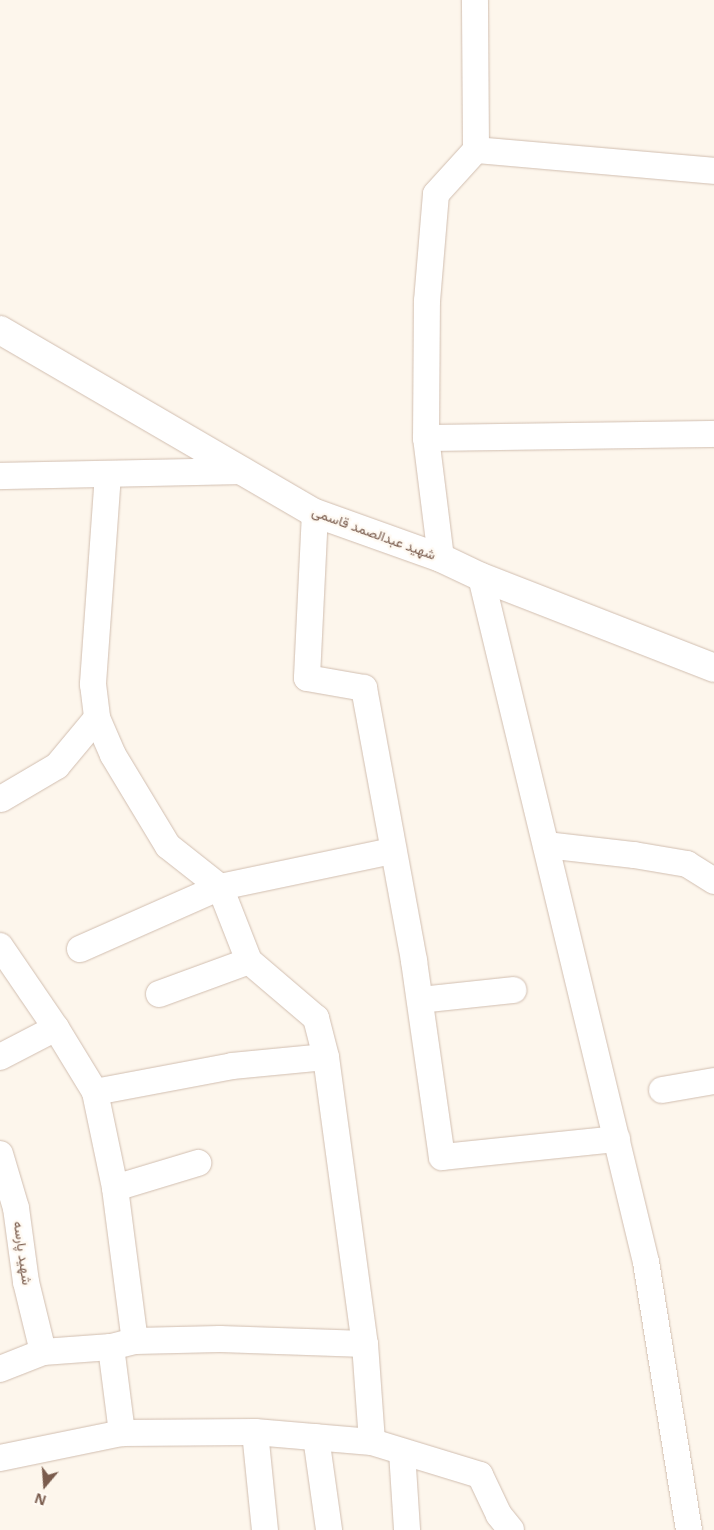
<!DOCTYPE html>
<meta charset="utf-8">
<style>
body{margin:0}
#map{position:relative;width:714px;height:1530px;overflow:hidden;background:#fdf6ec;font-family:"Open Sans",Vazirmatn,sans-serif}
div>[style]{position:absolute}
.roads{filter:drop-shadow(0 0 1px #d1beb0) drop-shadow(0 0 1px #d1beb0)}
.street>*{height:26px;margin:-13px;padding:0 13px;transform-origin:13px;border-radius:13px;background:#fff}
.secondary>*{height:28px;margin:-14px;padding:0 14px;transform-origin:14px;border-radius:14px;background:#fff}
span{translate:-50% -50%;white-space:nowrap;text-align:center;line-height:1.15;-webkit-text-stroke:4.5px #fffaf3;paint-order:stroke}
.street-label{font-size:14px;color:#7a5c4d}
.north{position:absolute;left:20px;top:1460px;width:50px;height:50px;-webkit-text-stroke:4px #fffaf3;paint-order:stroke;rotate:198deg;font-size:14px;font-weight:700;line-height:20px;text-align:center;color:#7a5c4d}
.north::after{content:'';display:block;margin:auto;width:18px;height:22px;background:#7a5c4d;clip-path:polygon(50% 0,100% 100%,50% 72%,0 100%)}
</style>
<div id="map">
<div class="roads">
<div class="street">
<i style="left:476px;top:150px;width:239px;rotate:5deg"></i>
<i style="left:426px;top:438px;width:288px;rotate:-0.8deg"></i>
<i style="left:108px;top:474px;width:211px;rotate:94.1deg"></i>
<i style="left:93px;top:684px;width:34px;rotate:83deg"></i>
<i style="left:97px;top:718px;width:40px;rotate:66.6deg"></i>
<i style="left:113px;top:755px;width:106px;rotate:58.9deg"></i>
<i style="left:168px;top:846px;width:66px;rotate:38.3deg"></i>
<i style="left:220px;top:887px;width:79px;rotate:68.6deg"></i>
<i style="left:249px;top:961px;width:88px;rotate:40.4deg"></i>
<i style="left:316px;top:1018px;width:40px;rotate:75.6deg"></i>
<i style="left:326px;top:1057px;width:290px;rotate:82.3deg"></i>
<i style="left:365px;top:1344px;width:98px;rotate:85.9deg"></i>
<i style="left:0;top:476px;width:243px;rotate:-1.2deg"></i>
<i style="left:315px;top:513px;width:165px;rotate:92.8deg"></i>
<i style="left:307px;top:678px;width:58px;rotate:10deg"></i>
<i style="left:364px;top:688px;width:278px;rotate:79.6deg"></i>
<i style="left:414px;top:961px;width:198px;rotate:81.9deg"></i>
<i style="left:442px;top:1157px;width:176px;rotate:-5.9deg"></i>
<i style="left:441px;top:558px;width:121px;rotate:-97.1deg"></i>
<i style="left:426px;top:438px;width:137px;rotate:-89.6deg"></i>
<i style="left:427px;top:301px;width:107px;rotate:-85.2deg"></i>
<i style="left:436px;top:194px;width:59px;rotate:-47.7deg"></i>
<i style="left:476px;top:150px;width:150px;rotate:-90.4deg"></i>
<i style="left:481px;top:577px;width:705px;rotate:76.46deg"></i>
<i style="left:646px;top:1262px;width:271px;rotate:80.9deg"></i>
<i style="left:1px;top:799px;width:65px;rotate:-30.5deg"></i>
<i style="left:57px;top:766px;width:62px;rotate:-50.2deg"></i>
<i style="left:546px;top:845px;width:89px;rotate:6.5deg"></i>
<i style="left:634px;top:855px;width:54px;rotate:9.6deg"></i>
<i style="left:687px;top:864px;width:32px;rotate:32deg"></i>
<i style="left:0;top:946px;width:99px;rotate:55.7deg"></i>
<i style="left:80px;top:949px;width:153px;rotate:-23.9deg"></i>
<i style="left:220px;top:887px;width:176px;rotate:-11.8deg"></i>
<i style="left:159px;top:994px;width:96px;rotate:-20.1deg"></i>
<i style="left:420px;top:1000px;width:94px;rotate:-6.1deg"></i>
<i style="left:0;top:1057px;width:63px;rotate:-27.4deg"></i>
<i style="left:56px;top:1028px;width:75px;rotate:58.6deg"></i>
<i style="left:95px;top:1092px;width:98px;rotate:78.2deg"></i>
<i style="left:115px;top:1188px;width:154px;rotate:82.6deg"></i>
<i style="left:662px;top:1090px;width:53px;rotate:-9.8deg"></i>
<i style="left:95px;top:1092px;width:139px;rotate:-10.7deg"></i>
<i style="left:232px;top:1066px;width:94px;rotate:-5.5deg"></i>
<i style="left:0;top:1154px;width:56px;rotate:73.5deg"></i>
<i style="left:16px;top:1208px;width:75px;rotate:82.3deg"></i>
<i style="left:26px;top:1282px;width:72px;rotate:76.3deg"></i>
<i style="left:115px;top:1188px;width:87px;rotate:-16.8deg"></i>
<i style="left:111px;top:1347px;width:87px;rotate:82.7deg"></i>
<i style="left:0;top:1369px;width:46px;rotate:-21.6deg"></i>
<i style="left:43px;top:1352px;width:68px;rotate:-4.2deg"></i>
<i style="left:111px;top:1347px;width:25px;rotate:-14deg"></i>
<i style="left:135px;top:1341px;width:85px;rotate:-1.3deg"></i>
<i style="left:220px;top:1339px;width:145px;rotate:2deg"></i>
<i style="left:255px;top:1432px;width:99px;rotate:84.2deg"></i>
<i style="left:316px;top:1437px;width:94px;rotate:82deg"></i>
<i style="left:402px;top:1452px;width:78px;rotate:86.3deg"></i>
<i style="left:0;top:1458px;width:125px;rotate:-11.6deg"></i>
<i style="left:122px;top:1433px;width:133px;rotate:-0.4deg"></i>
<i style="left:255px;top:1432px;width:117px;rotate:4.9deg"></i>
<i style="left:372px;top:1442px;width:113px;rotate:17deg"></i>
<i style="left:480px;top:1475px;width:44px;rotate:64.6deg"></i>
<i style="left:499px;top:1515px;width:19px;rotate:51deg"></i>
</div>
<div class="secondary">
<i style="left:0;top:330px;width:364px;rotate:30.2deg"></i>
<i style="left:315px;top:513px;width:134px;rotate:19.7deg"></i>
<i style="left:441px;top:558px;width:44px;rotate:25.4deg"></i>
<i style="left:481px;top:577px;width:250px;rotate:21.3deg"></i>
</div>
</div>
<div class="street-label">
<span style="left:374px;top:533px;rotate:20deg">شهید عبدالصمد قاسمی</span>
<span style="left:23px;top:1253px;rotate:82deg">شهید پارسه</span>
</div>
<div class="north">N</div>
</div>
